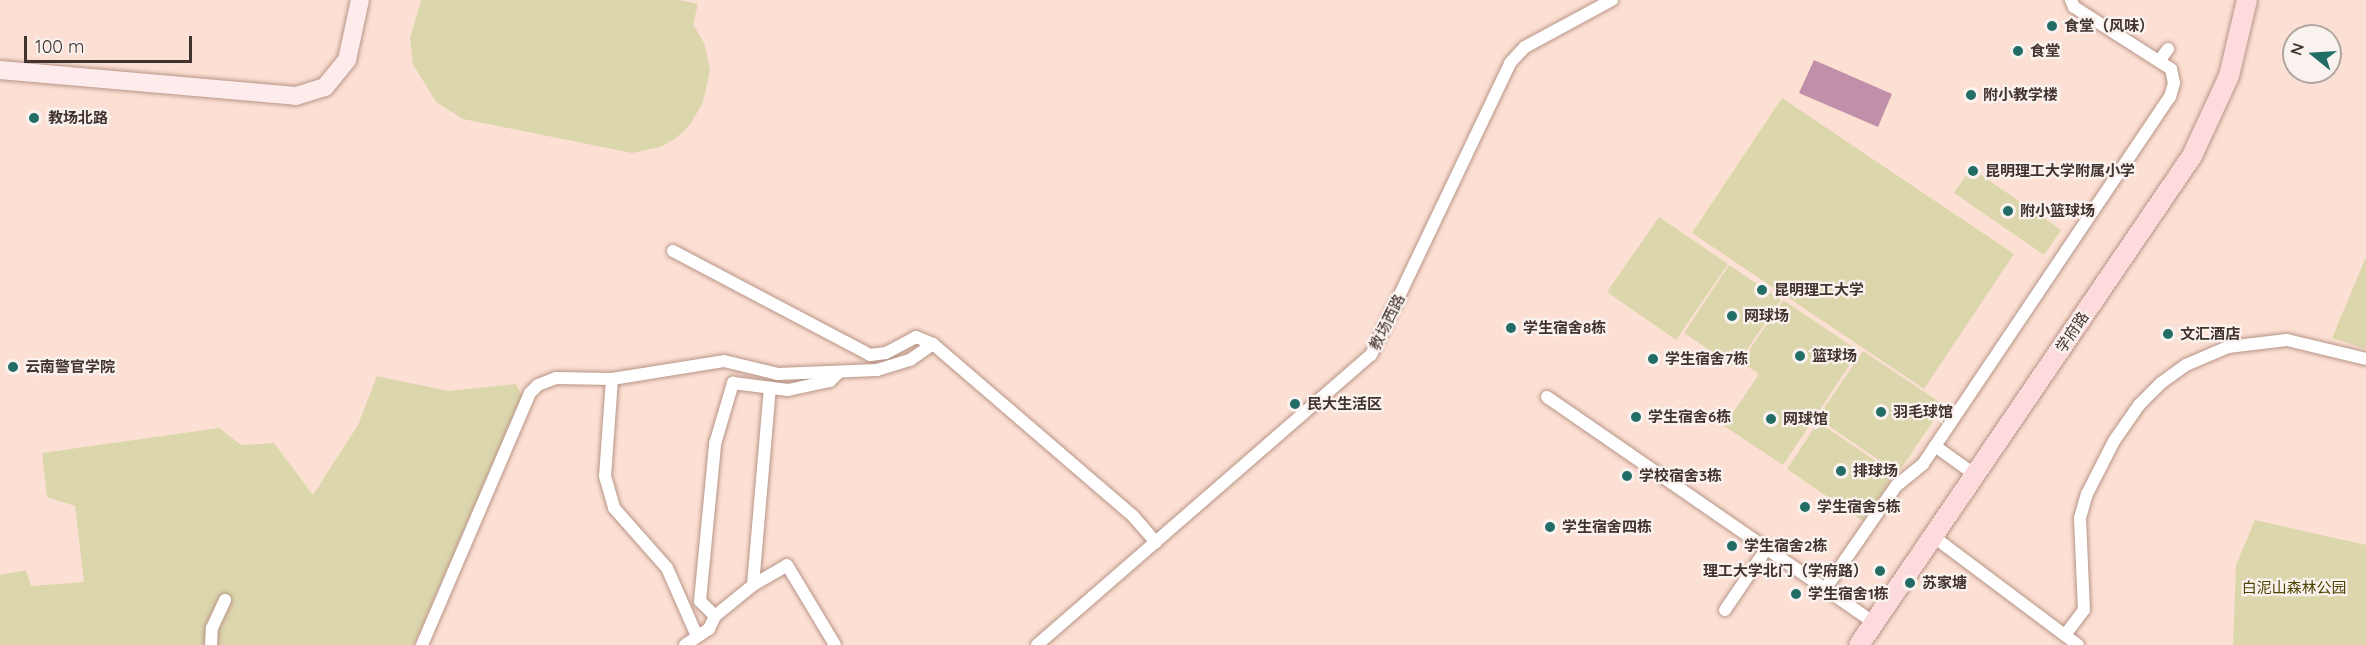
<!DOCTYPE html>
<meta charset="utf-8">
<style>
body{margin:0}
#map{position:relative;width:2366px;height:645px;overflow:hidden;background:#fde0d4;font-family:Quicksand,"Noto Sans SC",sans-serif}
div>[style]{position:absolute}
.green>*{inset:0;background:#dcd6ac}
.water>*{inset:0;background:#c18fa9}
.roads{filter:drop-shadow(0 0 2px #b79587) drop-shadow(0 0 2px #b79587)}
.street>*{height:12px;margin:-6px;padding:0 6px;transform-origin:6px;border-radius:6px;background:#fff}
.secondary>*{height:18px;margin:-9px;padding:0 9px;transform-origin:9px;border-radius:9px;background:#feeced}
.primary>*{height:20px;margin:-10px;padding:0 10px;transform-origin:10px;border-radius:10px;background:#fddadc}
.dots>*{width:16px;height:16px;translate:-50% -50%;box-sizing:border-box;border:3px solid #faf2ef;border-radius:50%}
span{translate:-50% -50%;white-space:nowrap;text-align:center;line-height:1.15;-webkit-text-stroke:4.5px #faf2ef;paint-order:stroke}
.poi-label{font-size:15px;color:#41332d;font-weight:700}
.left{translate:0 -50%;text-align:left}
.right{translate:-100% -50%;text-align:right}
.street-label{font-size:15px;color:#41332d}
.park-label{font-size:15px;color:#4d4401}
.north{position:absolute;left:2282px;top:24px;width:60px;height:60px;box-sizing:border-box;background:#faf2ef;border:2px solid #b0a6a1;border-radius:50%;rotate:288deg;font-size:16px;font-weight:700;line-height:24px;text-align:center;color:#41332d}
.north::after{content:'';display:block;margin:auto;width:21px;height:27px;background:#236d67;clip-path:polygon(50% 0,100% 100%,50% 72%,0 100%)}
.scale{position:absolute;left:24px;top:36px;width:168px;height:27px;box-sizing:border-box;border:3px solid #41332d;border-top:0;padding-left:8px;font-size:18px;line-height:21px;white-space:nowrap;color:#41332d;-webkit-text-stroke:4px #faf2ef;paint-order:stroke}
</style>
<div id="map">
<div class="green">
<i style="clip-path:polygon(421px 0,679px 0,698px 4px,693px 24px,705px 45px,710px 70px,703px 102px,690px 125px,675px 139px,660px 147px,632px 153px,463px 119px,436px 102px,413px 64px,410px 38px)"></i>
<i style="clip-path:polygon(1782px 98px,2014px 254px,1924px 389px,1692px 233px)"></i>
<i style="clip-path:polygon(1971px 168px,2061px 230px,2044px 255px,1954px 193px)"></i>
<i style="clip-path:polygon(1659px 217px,1728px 264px,1676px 340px,1607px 292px)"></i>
<i style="clip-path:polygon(2366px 257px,2366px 349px,2332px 338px)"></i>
<i style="clip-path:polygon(1729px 265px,1781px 300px,1735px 367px,1684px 333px)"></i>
<i style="clip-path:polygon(1783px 300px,1859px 351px,1783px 465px,1724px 426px,1759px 374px,1741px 362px)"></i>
<i style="clip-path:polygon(1863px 351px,1944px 405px,1898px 473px,1817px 418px)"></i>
<i style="clip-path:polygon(377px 376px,448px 391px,516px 384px,522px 396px,414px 645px,0 645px,0 575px,26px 570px,31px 586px,84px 582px,75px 506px,47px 497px,42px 453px,219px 428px,241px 445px,274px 443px,313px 495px,358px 425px)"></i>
<i style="clip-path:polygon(1818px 422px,1895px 474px,1863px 521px,1787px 469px)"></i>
<i style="clip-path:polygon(2255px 520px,2366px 545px,2366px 645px,2233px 645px,2236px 565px)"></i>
</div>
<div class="water">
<i style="clip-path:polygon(1814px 60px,1892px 94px,1878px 127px,1799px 93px)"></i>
</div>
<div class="roads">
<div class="street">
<i style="left:2159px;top:61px;width:15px;rotate:-53deg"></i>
<i style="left:673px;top:251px;width:223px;rotate:27.8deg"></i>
<i style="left:870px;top:355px;width:16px;rotate:-7deg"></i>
<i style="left:886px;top:353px;width:34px;rotate:-28deg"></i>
<i style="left:916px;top:337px;width:18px;rotate:22deg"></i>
<i style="left:933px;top:344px;width:264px;rotate:40.7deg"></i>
<i style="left:1133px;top:516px;width:35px;rotate:49deg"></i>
<i style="left:612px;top:379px;width:97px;rotate:94.1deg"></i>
<i style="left:605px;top:476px;width:33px;rotate:74deg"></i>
<i style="left:614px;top:508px;width:80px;rotate:48.5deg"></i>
<i style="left:667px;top:568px;width:74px;rotate:66.2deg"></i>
<i style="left:1547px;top:397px;width:386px;rotate:34.6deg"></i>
<i style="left:1935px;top:446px;width:49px;rotate:35.9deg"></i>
<i style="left:1934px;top:537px;width:180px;rotate:36.9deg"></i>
<i style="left:753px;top:585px;width:198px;rotate:-85.1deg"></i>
<i style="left:1825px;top:589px;width:125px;rotate:-55.4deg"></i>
<i style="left:1896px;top:486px;width:35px;rotate:-39deg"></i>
<i style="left:1923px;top:464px;width:442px;rotate:-56.1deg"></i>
<i style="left:2170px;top:97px;width:15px;rotate:-74deg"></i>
<i style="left:2174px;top:83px;width:14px;rotate:-102deg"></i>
<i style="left:2171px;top:69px;width:115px;rotate:-147.4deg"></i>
<i style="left:2074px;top:7px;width:8px;rotate:-113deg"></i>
<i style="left:1725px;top:610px;width:75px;rotate:-55.9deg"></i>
<i style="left:715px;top:616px;width:21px;rotate:-135deg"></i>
<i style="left:700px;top:601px;width:158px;rotate:-84.5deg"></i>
<i style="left:715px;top:444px;width:64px;rotate:-73.6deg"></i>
<i style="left:733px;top:383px;width:55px;rotate:7.3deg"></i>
<i style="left:788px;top:390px;width:43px;rotate:-12.1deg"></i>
<i style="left:830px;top:381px;width:11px;rotate:-45deg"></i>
<i style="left:2065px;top:635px;width:31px;rotate:-53deg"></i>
<i style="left:2084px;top:610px;width:92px;rotate:-92.5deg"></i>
<i style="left:2080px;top:518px;width:25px;rotate:-74deg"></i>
<i style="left:2087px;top:494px;width:59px;rotate:-63deg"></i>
<i style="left:2114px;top:441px;width:44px;rotate:-55.2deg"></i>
<i style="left:2139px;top:405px;width:31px;rotate:-45deg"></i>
<i style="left:2161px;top:383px;width:31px;rotate:-36deg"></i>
<i style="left:2186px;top:365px;width:46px;rotate:-23.2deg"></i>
<i style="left:2228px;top:347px;width:59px;rotate:-6.8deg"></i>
<i style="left:2287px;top:340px;width:81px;rotate:13.5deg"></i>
<i style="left:211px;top:645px;width:17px;rotate:-87deg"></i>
<i style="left:212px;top:628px;width:31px;rotate:-65deg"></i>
<i style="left:422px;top:645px;width:274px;rotate:-66.8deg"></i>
<i style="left:530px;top:393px;width:11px;rotate:-45deg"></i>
<i style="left:538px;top:385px;width:19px;rotate:-21deg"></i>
<i style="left:556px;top:378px;width:56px;rotate:1deg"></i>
<i style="left:612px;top:379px;width:113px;rotate:-9.1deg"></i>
<i style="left:724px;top:361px;width:56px;rotate:13.5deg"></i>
<i style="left:778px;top:374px;width:99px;rotate:-2.3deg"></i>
<i style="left:877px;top:370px;width:34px;rotate:-17deg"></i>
<i style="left:910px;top:360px;width:28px;rotate:-35deg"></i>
<i style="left:685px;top:645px;width:29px;rotate:-34deg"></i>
<i style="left:709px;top:629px;width:14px;rotate:-65deg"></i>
<i style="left:715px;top:616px;width:49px;rotate:-39.2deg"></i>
<i style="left:753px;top:585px;width:39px;rotate:-30deg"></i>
<i style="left:787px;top:565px;width:93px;rotate:59deg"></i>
<i style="left:1037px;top:645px;width:442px;rotate:-41deg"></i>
<i style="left:1371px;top:355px;width:323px;rotate:-64.5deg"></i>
<i style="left:1510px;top:63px;width:22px;rotate:-47deg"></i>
<i style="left:1525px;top:47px;width:99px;rotate:-28.4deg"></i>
</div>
<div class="secondary">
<i style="left:0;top:70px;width:297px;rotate:5deg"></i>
<i style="left:296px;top:96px;width:30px;rotate:-17deg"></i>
<i style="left:325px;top:87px;width:35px;rotate:-51deg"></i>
<i style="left:347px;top:60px;width:61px;rotate:-77.8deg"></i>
</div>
<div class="primary">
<i style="left:1859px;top:645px;width:592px;rotate:-55.75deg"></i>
<i style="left:2192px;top:156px;width:88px;rotate:-65.2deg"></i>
<i style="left:2229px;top:76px;width:78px;rotate:-76.7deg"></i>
</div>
</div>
<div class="dots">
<i style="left:2052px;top:26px;background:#236d67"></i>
<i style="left:2018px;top:51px;background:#236d67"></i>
<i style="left:1971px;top:95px;background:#236d67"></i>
<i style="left:34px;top:118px;background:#236d67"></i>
<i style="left:1973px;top:171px;background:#236d67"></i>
<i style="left:2008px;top:211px;background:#236d67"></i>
<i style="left:1762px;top:290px;background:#236d67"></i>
<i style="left:1732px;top:316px;background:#236d67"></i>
<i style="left:1511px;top:328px;background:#236d67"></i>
<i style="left:2168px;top:334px;background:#236d67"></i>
<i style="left:1800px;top:356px;background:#236d67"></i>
<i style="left:1653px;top:359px;background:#236d67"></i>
<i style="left:13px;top:367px;background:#236d67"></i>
<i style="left:1295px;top:404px;background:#236d67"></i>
<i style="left:1881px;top:412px;background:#236d67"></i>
<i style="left:1636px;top:417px;background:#236d67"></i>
<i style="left:1771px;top:419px;background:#236d67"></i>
<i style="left:1841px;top:471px;background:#236d67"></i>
<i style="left:1627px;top:476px;background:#236d67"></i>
<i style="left:1805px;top:507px;background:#236d67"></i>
<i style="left:1550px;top:527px;background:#236d67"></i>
<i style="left:1732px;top:546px;background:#236d67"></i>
<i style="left:1880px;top:571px;background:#236d67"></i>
<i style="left:1910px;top:583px;background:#236d67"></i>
<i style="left:1796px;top:594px;background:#236d67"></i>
</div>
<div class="poi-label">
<span class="left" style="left:2064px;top:26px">食堂（风味）</span>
<span class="left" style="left:2030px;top:51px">食堂</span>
<span class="left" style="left:1983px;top:95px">附小教学楼</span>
<span class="left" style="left:48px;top:118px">教场北路</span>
<span class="left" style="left:1985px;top:171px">昆明理工大学附属小学</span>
<span class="left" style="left:2020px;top:211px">附小篮球场</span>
<span class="left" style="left:1774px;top:290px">昆明理工大学</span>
<span class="left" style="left:1744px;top:316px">网球场</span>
<span class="left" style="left:1523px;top:328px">学生宿舍8栋</span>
<span class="left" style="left:2180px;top:334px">文汇酒店</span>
<span class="left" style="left:1812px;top:356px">篮球场</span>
<span class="left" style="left:1665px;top:359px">学生宿舍7栋</span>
<span class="left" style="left:25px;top:367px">云南警官学院</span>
<span class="left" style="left:1307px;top:404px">民大生活区</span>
<span class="left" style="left:1893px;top:412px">羽毛球馆</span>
<span class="left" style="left:1648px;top:417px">学生宿舍6栋</span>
<span class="left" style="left:1783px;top:419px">网球馆</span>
<span class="left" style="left:1853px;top:471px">排球场</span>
<span class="left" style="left:1639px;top:476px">学校宿舍3栋</span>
<span class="left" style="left:1817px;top:507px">学生宿舍5栋</span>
<span class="left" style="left:1562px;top:527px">学生宿舍四栋</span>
<span class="left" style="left:1744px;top:546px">学生宿舍2栋</span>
<span class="right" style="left:1868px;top:571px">理工大学北门（学府路）</span>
<span class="left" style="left:1922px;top:583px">苏家塘</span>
<span class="left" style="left:1808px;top:594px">学生宿舍1栋</span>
</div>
<div class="street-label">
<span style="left:1387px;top:322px;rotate:-64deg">教场西路</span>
<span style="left:2072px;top:332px;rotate:-56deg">学府路</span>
</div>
<div class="park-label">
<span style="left:2294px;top:588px">白泥山森林公园</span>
</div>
<div class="north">N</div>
<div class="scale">100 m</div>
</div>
